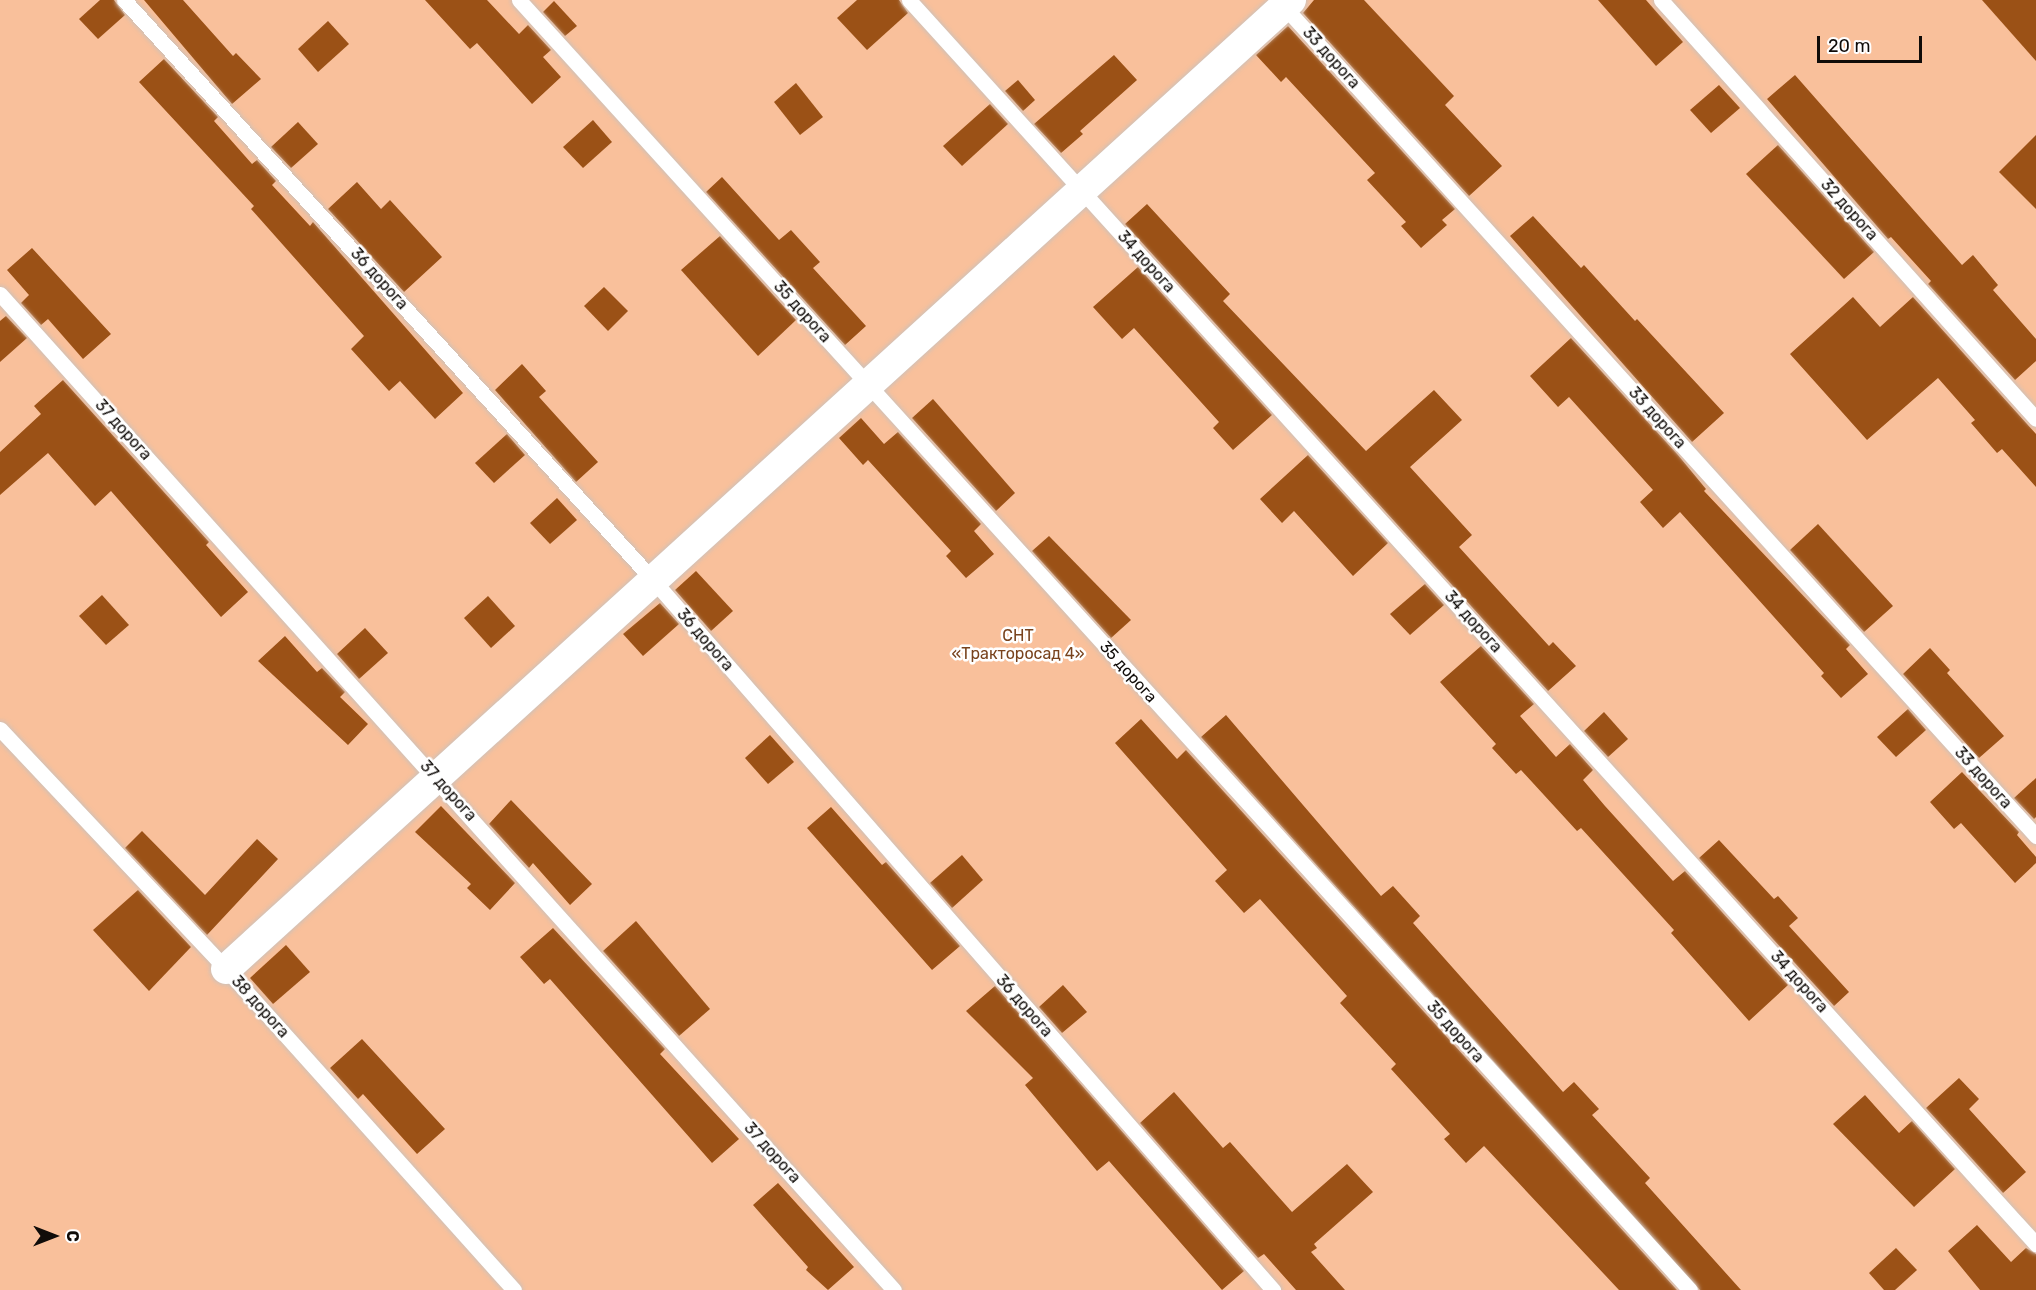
<!DOCTYPE html>
<meta charset="utf-8">
<style>
body{margin:0}
#map{position:relative;width:2036px;height:1290px;overflow:hidden;background:#f9eae1;font-family:Rubik,sans-serif}
div>[style]{position:absolute}
.green>*{inset:0;background:#f9c09b}
.building>*{inset:0;background:#9b5116}
.roads{filter:drop-shadow(0 0 2px #cfc1b8) drop-shadow(0 0 2px #cfc1b8)}
.service>*{height:15px;margin:-7.5px;padding:0 7.5px;transform-origin:7.5px;border-radius:7.5px;background:#fff}
.minor>*{height:30px;margin:-15px;padding:0 15px;transform-origin:15px;border-radius:15px;background:#fff}
span{translate:-50% -50%;white-space:nowrap;text-align:center;line-height:1.15;-webkit-text-stroke:5px #fff;paint-order:stroke}
.street-label{font-size:16px;color:#100c09}
.park-label{font-size:16px;color:#78421c}
.north{position:absolute;left:24px;top:1206px;width:60px;height:60px;-webkit-text-stroke:4px #fff;paint-order:stroke;rotate:90deg;font-size:16px;font-weight:700;line-height:24px;text-align:center;color:#100c09}
.north::after{content:'';display:block;margin:auto;width:21px;height:27px;background:#100c09;clip-path:polygon(50% 0,100% 100%,50% 72%,0 100%)}
.scale{position:absolute;left:1817px;top:36px;width:105px;height:27px;box-sizing:border-box;border:3px solid #100c09;border-top:0;padding-left:8px;font-size:18px;line-height:21px;white-space:nowrap;color:#100c09;-webkit-text-stroke:4px #fff;paint-order:stroke}
</style>
<div id="map">
<div class="green">
<i style="clip-path:polygon(0 0,2036px 0,2036px 1290px,0 1290px)"></i>
</div>
<div class="building">
<i style="clip-path:polygon(100px 0,114px 0,125px 15px,98px 39px,79px 19px)"></i>
<i style="clip-path:polygon(144px 0,183px 0,233px 56px,236px 53px,261px 79px,232px 104px)"></i>
<i style="clip-path:polygon(425px 0,487px 0,519px 34px,528px 25px,551px 50px,543px 57px,561px 77px,532px 104px,477px 43px,470px 49px)"></i>
<i style="clip-path:polygon(857px 0,899px 0,908px 13px,867px 50px,837px 18px)"></i>
<i style="clip-path:polygon(1314px 0,1364px 0,1454px 96px,1445px 105px,1502px 166px,1469px 196px,1303px 13px)"></i>
<i style="clip-path:polygon(1598px 0,1646px 0,1683px 42px,1656px 66px)"></i>
<i style="clip-path:polygon(1982px 0,2036px 0,2036px 61px)"></i>
<i style="clip-path:polygon(554px 1px,577px 26px,565px 36px,543px 12px)"></i>
<i style="clip-path:polygon(328px 21px,349px 44px,318px 72px,298px 49px)"></i>
<i style="clip-path:polygon(1288px 26px,1455px 209px,1442px 220px,1447px 225px,1421px 248px,1401px 226px,1406px 222px,1367px 180px,1375px 173px,1286px 77px,1281px 82px,1256px 55px)"></i>
<i style="clip-path:polygon(1114px 55px,1137px 80px,1080px 131px,1083px 134px,1061px 153px,1034px 124px)"></i>
<i style="clip-path:polygon(164px 59px,218px 117px,214px 121px,252px 164px,257px 160px,276px 181px,272px 185px,310px 226px,313px 222px,463px 393px,435px 419px,400px 381px,389px 391px,351px 349px,364px 336px,251px 209px,254px 206px,139px 82px)"></i>
<i style="clip-path:polygon(1795px 75px,1962px 265px,1973px 255px,1998px 285px,1993px 290px,2036px 339px,2036px 361px,2015px 380px,1928px 284px,1931px 281px,1891px 237px,1888px 239px,1767px 99px)"></i>
<i style="clip-path:polygon(1018px 80px,1035px 100px,1023px 111px,1005px 91px)"></i>
<i style="clip-path:polygon(796px 83px,823px 117px,800px 135px,774px 102px)"></i>
<i style="clip-path:polygon(1719px 85px,1740px 108px,1711px 133px,1690px 110px)"></i>
<i style="clip-path:polygon(990px 104px,1008px 124px,962px 166px,943px 146px)"></i>
<i style="clip-path:polygon(593px 120px,612px 142px,583px 168px,563px 147px)"></i>
<i style="clip-path:polygon(298px 122px,318px 144px,291px 168px,271px 147px)"></i>
<i style="clip-path:polygon(2036px 135px,2036px 209px,1999px 172px)"></i>
<i style="clip-path:polygon(1778px 145px,1874px 252px,1844px 279px,1746px 174px)"></i>
<i style="clip-path:polygon(722px 177px,779px 240px,791px 230px,820px 262px,813px 268px,866px 326px,845px 345px,706px 192px)"></i>
<i style="clip-path:polygon(357px 182px,381px 209px,390px 200px,442px 257px,404px 292px,328px 209px)"></i>
<i style="clip-path:polygon(1147px 204px,1230px 294px,1223px 301px,1366px 451px,1434px 390px,1462px 420px,1410px 467px,1472px 535px,1459px 547px,1549px 646px,1553px 642px,1576px 666px,1548px 691px,1125px 224px)"></i>
<i style="clip-path:polygon(1533px 216px,1581px 268px,1584px 265px,1635px 321px,1637px 319px,1724px 413px,1692px 442px,1510px 236px)"></i>
<i style="clip-path:polygon(720px 236px,796px 320px,758px 356px,681px 270px)"></i>
<i style="clip-path:polygon(32px 248px,111px 334px,83px 359px,48px 319px,41px 325px,21px 303px,29px 295px,7px 270px)"></i>
<i style="clip-path:polygon(1138px 267px,1272px 415px,1233px 450px,1213px 428px,1219px 422px,1134px 328px,1122px 339px,1093px 307px)"></i>
<i style="clip-path:polygon(604px 287px,628px 311px,608px 331px,584px 306px)"></i>
<i style="clip-path:polygon(1853px 297px,1880px 327px,1913px 297px,2036px 434px,2036px 487px,2002px 449px,1997px 453px,1971px 423px,1975px 420px,1938px 378px,1867px 440px,1790px 354px)"></i>
<i style="clip-path:polygon(6px 316px,27px 338px,0 362px,0 321px)"></i>
<i style="clip-path:polygon(1571px 338px,1678px 455px,1706px 489px,1704px 491px,1850px 645px,1846px 649px,1868px 674px,1841px 698px,1821px 676px,1824px 673px,1680px 512px,1663px 528px,1640px 502px,1653px 490px,1569px 397px,1558px 407px,1530px 376px)"></i>
<i style="clip-path:polygon(522px 364px,546px 391px,539px 397px,598px 462px,576px 482px,495px 390px)"></i>
<i style="clip-path:polygon(63px 380px,209px 542px,206px 545px,248px 592px,221px 617px,111px 491px,95px 506px,48px 453px,0 495px,0 452px,41px 414px,34px 406px)"></i>
<i style="clip-path:polygon(933px 399px,1015px 493px,996px 511px,912px 418px)"></i>
<i style="clip-path:polygon(861px 418px,884px 444px,898px 432px,981px 524px,974px 531px,994px 554px,966px 578px,946px 556px,951px 551px,868px 460px,863px 465px,839px 438px)"></i>
<i style="clip-path:polygon(507px 434px,525px 455px,494px 483px,475px 463px)"></i>
<i style="clip-path:polygon(1308px 455px,1388px 543px,1353px 576px,1294px 511px,1282px 523px,1260px 499px)"></i>
<i style="clip-path:polygon(557px 498px,577px 520px,550px 544px,530px 523px)"></i>
<i style="clip-path:polygon(1818px 524px,1893px 606px,1864px 632px,1790px 550px)"></i>
<i style="clip-path:polygon(1049px 536px,1131px 620px,1111px 638px,1032px 551px)"></i>
<i style="clip-path:polygon(696px 571px,733px 611px,711px 631px,675px 590px)"></i>
<i style="clip-path:polygon(1425px 584px,1444px 605px,1410px 635px,1390px 614px)"></i>
<i style="clip-path:polygon(102px 595px,129px 625px,106px 645px,79px 616px)"></i>
<i style="clip-path:polygon(488px 596px,515px 626px,491px 648px,464px 618px)"></i>
<i style="clip-path:polygon(660px 603px,679px 624px,643px 656px,623px 634px)"></i>
<i style="clip-path:polygon(365px 628px,388px 653px,359px 679px,337px 654px)"></i>
<i style="clip-path:polygon(285px 636px,317px 672px,322px 668px,345px 692px,340px 697px,368px 724px,348px 745px,258px 661px)"></i>
<i style="clip-path:polygon(1481px 646px,1534px 704px,1520px 716px,1556px 757px,1570px 744px,1593px 770px,1583px 780px,1605px 806px,1673px 881px,1685px 871px,1788px 985px,1749px 1021px,1671px 933px,1674px 930px,1581px 828px,1577px 831px,1521px 770px,1516px 774px,1492px 748px,1496px 744px,1440px 682px)"></i>
<i style="clip-path:polygon(1930px 648px,1950px 670px,1947px 673px,2004px 736px,1979px 758px,1903px 674px)"></i>
<i style="clip-path:polygon(1908px 709px,1926px 730px,1896px 757px,1877px 737px)"></i>
<i style="clip-path:polygon(1604px 712px,1628px 739px,1608px 757px,1584px 731px)"></i>
<i style="clip-path:polygon(1226px 715px,1381px 896px,1393px 886px,1420px 916px,1413px 923px,1563px 1092px,1574px 1082px,1599px 1109px,1592px 1115px,1650px 1178px,1645px 1183px,1741px 1290px,1700px 1290px,1201px 737px)"></i>
<i style="clip-path:polygon(1141px 719px,1177px 759px,1186px 750px,1677px 1290px,1619px 1290px,1484px 1146px,1466px 1163px,1444px 1139px,1450px 1134px,1391px 1069px,1396px 1064px,1340px 1003px,1347px 996px,1260px 899px,1244px 913px,1215px 881px,1227px 870px,1115px 743px)"></i>
<i style="clip-path:polygon(770px 735px,794px 762px,768px 784px,745px 758px)"></i>
<i style="clip-path:polygon(1962px 772px,2019px 832px,2017px 835px,2036px 857px,2036px 863px,2015px 883px,1961px 823px,1954px 829px,1930px 802px)"></i>
<i style="clip-path:polygon(2036px 778px,2036px 817px,2034px 819px,2014px 798px)"></i>
<i style="clip-path:polygon(511px 800px,592px 884px,570px 905px,533px 863px,529px 868px,489px 824px)"></i>
<i style="clip-path:polygon(441px 806px,515px 883px,490px 910px,467px 888px,471px 884px,415px 832px)"></i>
<i style="clip-path:polygon(831px 807px,882px 865px,886px 862px,960px 946px,932px 970px,807px 828px)"></i>
<i style="clip-path:polygon(142px 831px,205px 895px,257px 839px,278px 859px,207px 935px,125px 848px)"></i>
<i style="clip-path:polygon(1719px 840px,1774px 899px,1778px 896px,1798px 918px,1789px 926px,1849px 992px,1834px 1006px,1699px 858px)"></i>
<i style="clip-path:polygon(962px 855px,983px 880px,952px 908px,930px 883px)"></i>
<i style="clip-path:polygon(138px 890px,191px 947px,149px 991px,93px 930px)"></i>
<i style="clip-path:polygon(636px 921px,710px 1009px,679px 1036px,603px 951px)"></i>
<i style="clip-path:polygon(553px 928px,665px 1049px,660px 1054px,739px 1139px,712px 1163px,550px 979px,544px 984px,520px 957px)"></i>
<i style="clip-path:polygon(286px 945px,310px 972px,273px 1004px,250px 978px)"></i>
<i style="clip-path:polygon(1063px 985px,1087px 1012px,1062px 1033px,1039px 1007px)"></i>
<i style="clip-path:polygon(995px 986px,1244px 1271px,1222px 1290px,1109px 1161px,1097px 1171px,1025px 1085px,1033px 1078px,966px 1011px)"></i>
<i style="clip-path:polygon(362px 1039px,445px 1129px,417px 1154px,363px 1094px,358px 1099px,330px 1068px)"></i>
<i style="clip-path:polygon(1959px 1078px,1979px 1099px,1969px 1109px,2026px 1172px,2003px 1193px,1926px 1108px)"></i>
<i style="clip-path:polygon(1174px 1092px,1223px 1148px,1230px 1142px,1292px 1212px,1347px 1164px,1373px 1192px,1314px 1244px,1317px 1248px,1311px 1252px,1345px 1290px,1296px 1290px,1264px 1254px,1258px 1258px,1140px 1123px)"></i>
<i style="clip-path:polygon(1865px 1095px,1899px 1133px,1912px 1121px,1955px 1169px,1914px 1207px,1833px 1124px)"></i>
<i style="clip-path:polygon(778px 1183px,854px 1267px,828px 1290px,806px 1270px,808px 1267px,753px 1205px)"></i>
<i style="clip-path:polygon(1977px 1225px,2011px 1262px,2026px 1248px,2036px 1254px,2036px 1290px,1980px 1290px,1948px 1251px)"></i>
<i style="clip-path:polygon(1896px 1248px,1917px 1270px,1895px 1290px,1884px 1290px,1869px 1273px)"></i>
</div>
<div class="roads">
<div class="service">
<i style="left:124px;top:0;width:785px;rotate:47.63deg"></i>
<i style="left:653px;top:580px;width:943px;rotate:48.87deg"></i>
<i style="left:519px;top:0;width:1742px;rotate:47.77deg"></i>
<i style="left:909px;top:0;width:1679px;rotate:47.83deg"></i>
<i style="left:1661px;top:0;width:562px;rotate:48.17deg"></i>
<i style="left:1280px;top:2px;width:1126px;rotate:47.81deg"></i>
<i style="left:0;top:294px;width:1338px;rotate:48.09deg"></i>
<i style="left:0;top:729px;width:330px;rotate:46.7deg"></i>
<i style="left:226px;top:969px;width:431px;rotate:48.1deg"></i>
</div>
<div class="minor">
<i style="left:226px;top:969px;width:1440px;rotate:-42.3deg"></i>
</div>
</div>
<div class="street-label">
<span style="left:1331px;top:58px;rotate:48deg">33 дорога</span>
<span style="left:1849px;top:210px;rotate:48deg">32 дорога</span>
<span style="left:1146px;top:262px;rotate:48deg">34 дорога</span>
<span style="left:379px;top:279px;rotate:48deg">36 дорога</span>
<span style="left:802px;top:312px;rotate:48deg">35 дорога</span>
<span style="left:1657px;top:418px;rotate:48deg">33 дорога</span>
<span style="left:123px;top:430px;rotate:48deg">37 дорога</span>
<span style="left:1473px;top:622px;rotate:48deg">34 дорога</span>
<span style="left:705px;top:640px;rotate:49deg">36 дорога</span>
<span style="left:1128px;top:672px;rotate:48deg">35 дорога</span>
<span style="left:1983px;top:778px;rotate:48deg">33 дорога</span>
<span style="left:448px;top:791px;rotate:48deg">37 дорога</span>
<span style="left:1799px;top:982px;rotate:48deg">34 дорога</span>
<span style="left:1024px;top:1006px;rotate:49deg">36 дорога</span>
<span style="left:260px;top:1007px;rotate:48deg">38 дорога</span>
<span style="left:1455px;top:1032px;rotate:48deg">35 дорога</span>
<span style="left:772px;top:1153px;rotate:48deg">37 дорога</span>
</div>
<div class="park-label">
<span style="left:1018px;top:645px">СНТ<br>«Тракторосад 4»</span>
</div>
<div class="north">С</div>
<div class="scale">20 m</div>
</div>
